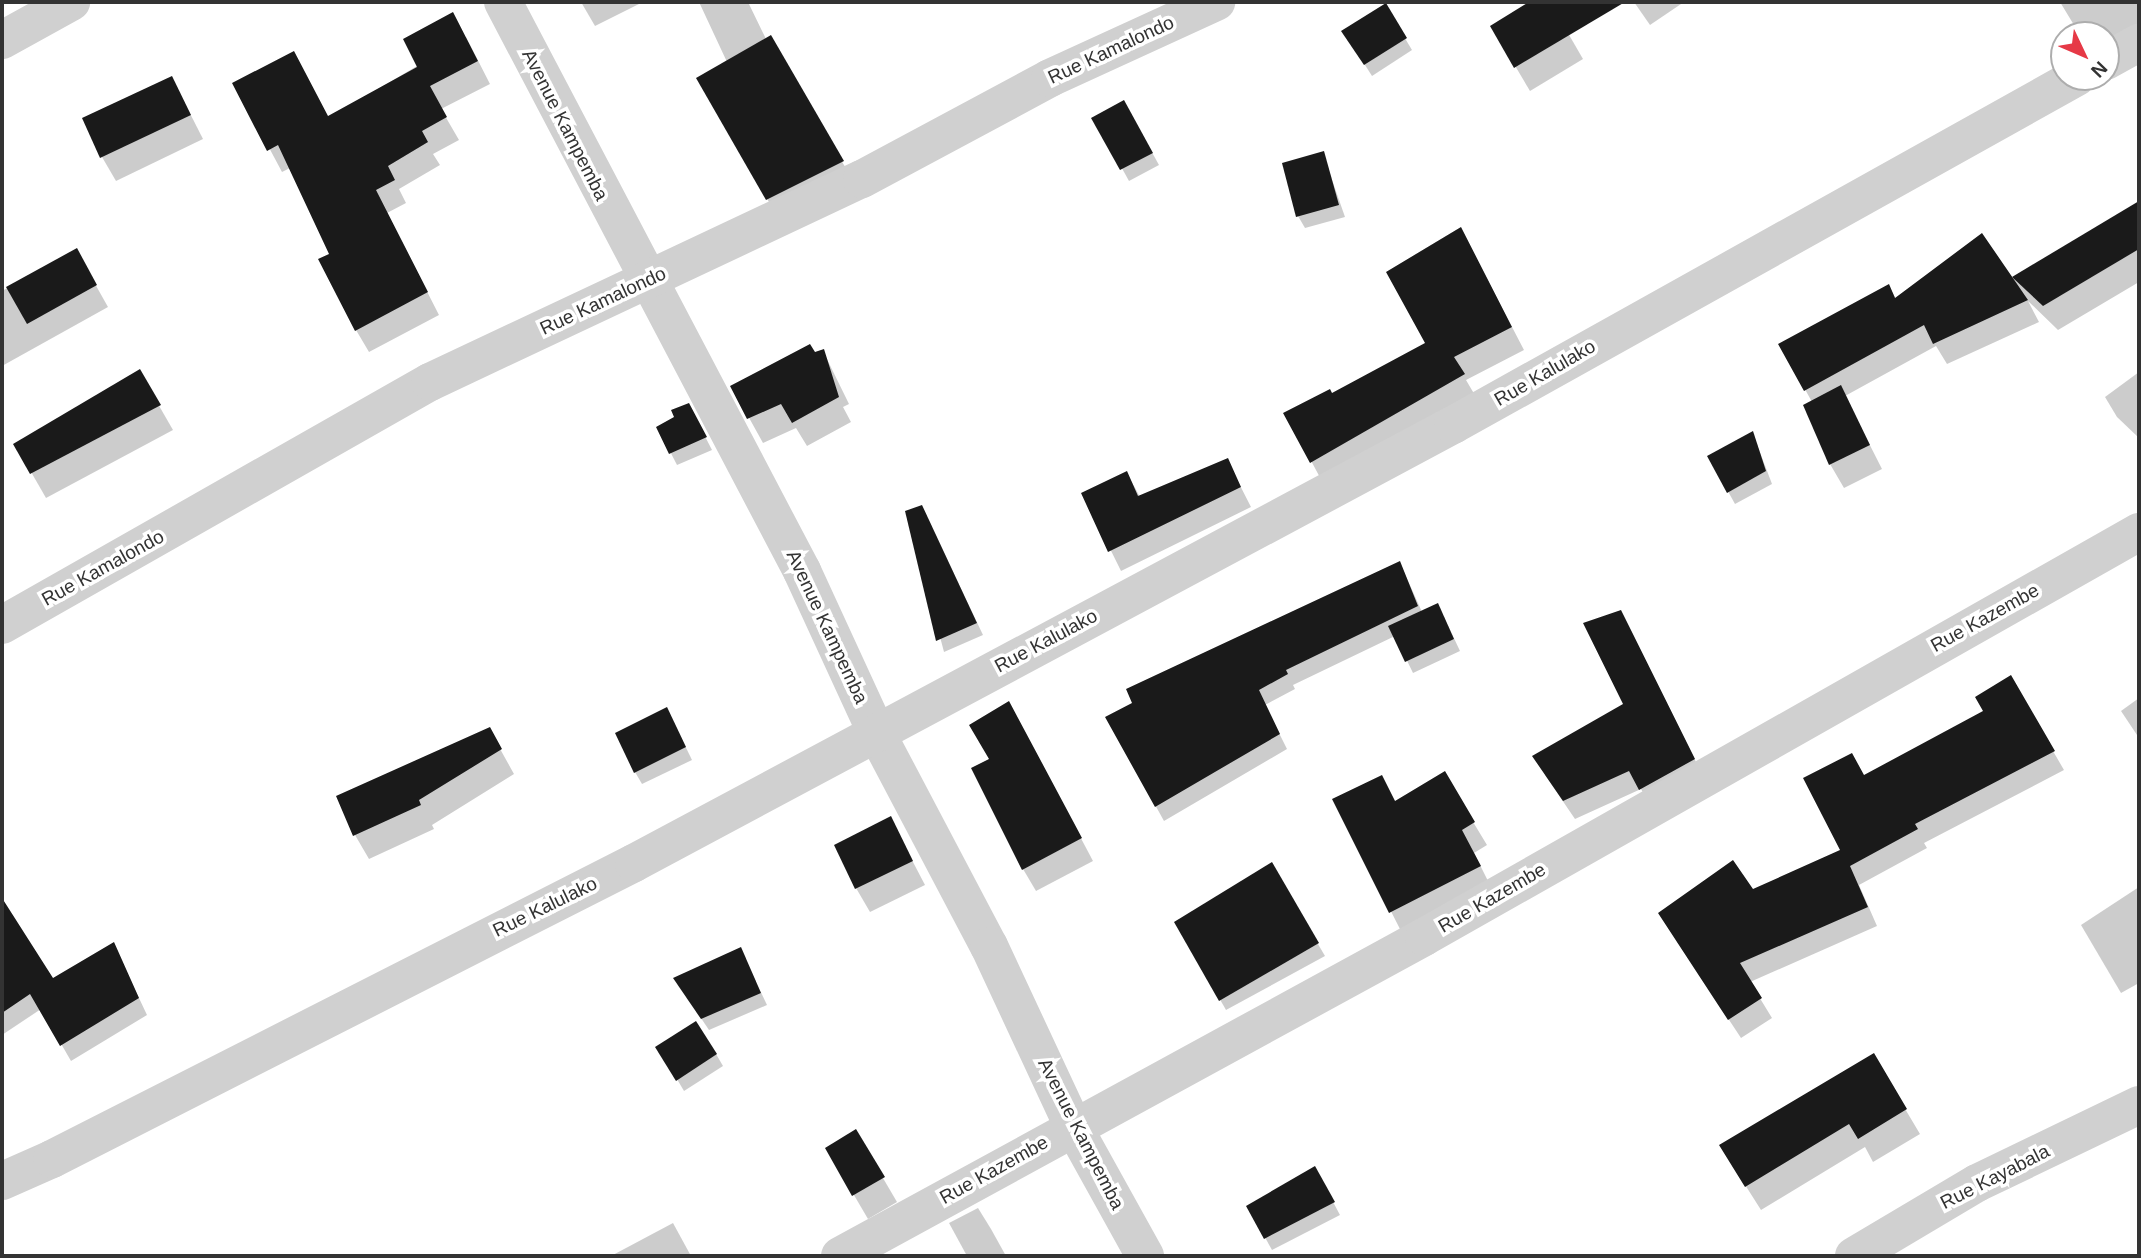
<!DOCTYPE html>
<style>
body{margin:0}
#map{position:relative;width:2141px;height:1258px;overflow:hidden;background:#fff;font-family:Helvetica,sans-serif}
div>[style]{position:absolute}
.shadow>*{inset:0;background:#0003}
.building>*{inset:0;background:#1a1a1a}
.street>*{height:38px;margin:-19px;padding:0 19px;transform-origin:19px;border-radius:19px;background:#d0d0d0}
span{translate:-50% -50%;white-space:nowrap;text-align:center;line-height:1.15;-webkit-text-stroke:7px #fff;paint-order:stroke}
.street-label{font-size:19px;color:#333}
.frame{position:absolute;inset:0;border:4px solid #333;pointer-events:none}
.north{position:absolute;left:2050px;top:21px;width:70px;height:70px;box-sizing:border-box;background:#fff;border:2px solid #adadad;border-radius:50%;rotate:134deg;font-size:19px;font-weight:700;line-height:28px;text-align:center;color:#333}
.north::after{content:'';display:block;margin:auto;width:24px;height:32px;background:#e63946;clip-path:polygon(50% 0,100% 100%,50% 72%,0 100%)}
</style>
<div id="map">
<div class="shadow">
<i style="clip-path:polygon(581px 2px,643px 2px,595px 26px)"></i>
<i style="clip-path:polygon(699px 2px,748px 2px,766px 39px,770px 37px,859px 191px,784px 228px,698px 79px,727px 62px)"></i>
<i style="clip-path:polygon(1533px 2px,1550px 2px,1583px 59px,1530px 91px,1492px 27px)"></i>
<i style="clip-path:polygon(1634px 2px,1684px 2px,1650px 25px)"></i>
<i style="clip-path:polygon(2060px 2px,2139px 2px,2139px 46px,2106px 67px,2106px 35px,2080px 35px)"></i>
<i style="clip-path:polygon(1385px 5px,1412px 50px,1372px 76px,1351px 43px)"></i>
<i style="clip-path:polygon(466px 37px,490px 84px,441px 109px,459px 140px,433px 154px,440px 165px,399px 189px,406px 203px,387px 213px,439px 315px,369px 352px,356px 330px,332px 255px,290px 168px,282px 172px,235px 84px,329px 118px)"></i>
<i style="clip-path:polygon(172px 78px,203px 139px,116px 181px,102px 157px)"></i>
<i style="clip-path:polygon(1124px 102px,1159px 165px,1129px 181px,1094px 118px)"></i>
<i style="clip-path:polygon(1323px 154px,1345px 217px,1305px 228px,1298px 216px)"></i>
<i style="clip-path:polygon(2139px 203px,2139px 282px,2058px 330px,2028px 301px,2039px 322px,1947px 364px,1936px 346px,1845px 396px,1882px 469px,1844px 488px,1830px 464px,1812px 402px,1780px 344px,1889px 286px,1896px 299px,2012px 279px)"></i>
<i style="clip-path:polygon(76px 250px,108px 307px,2px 366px,2px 291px)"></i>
<i style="clip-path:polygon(1473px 252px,1524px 350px,1466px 380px,1476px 397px,1324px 485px,1286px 414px,1331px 395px,1428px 343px)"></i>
<i style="clip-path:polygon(823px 351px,849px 404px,843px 407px,851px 422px,807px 446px,796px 428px,763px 443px,732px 387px)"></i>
<i style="clip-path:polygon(139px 371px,173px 430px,46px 498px,15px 444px)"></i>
<i style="clip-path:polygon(2139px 372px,2139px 438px,2117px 417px,2105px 397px)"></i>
<i style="clip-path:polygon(695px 417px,712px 450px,677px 465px,658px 428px)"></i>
<i style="clip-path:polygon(1753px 434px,1772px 484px,1735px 504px,1709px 457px)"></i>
<i style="clip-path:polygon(1227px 460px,1251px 507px,1121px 571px,1083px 494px,1127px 473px,1140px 497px)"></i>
<i style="clip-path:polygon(907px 512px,928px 519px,983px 635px,944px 652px)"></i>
<i style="clip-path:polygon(1400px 563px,1422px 612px,1444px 617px,1460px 651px,1413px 673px,1395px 636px,1293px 685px,1295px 689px,1265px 705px,1287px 749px,1164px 821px,1107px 718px)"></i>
<i style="clip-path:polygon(1631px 631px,1704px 778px,1652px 808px,1641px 789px,1575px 819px,1545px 775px,1625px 704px)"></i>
<i style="clip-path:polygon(2010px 677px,2064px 770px,1924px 843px,1927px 848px,1859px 885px,1877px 926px,1750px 982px,1772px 1018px,1741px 1038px,1671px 932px,1843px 851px,1865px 777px,1986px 712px)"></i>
<i style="clip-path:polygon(2139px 698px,2139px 738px,2121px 711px)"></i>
<i style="clip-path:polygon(673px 721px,692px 760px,642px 784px,635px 772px)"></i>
<i style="clip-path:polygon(1021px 725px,1093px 861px,1036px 891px,1023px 869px,991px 760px)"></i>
<i style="clip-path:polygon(489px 729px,514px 774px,432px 825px,434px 829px,369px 859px,355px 835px)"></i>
<i style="clip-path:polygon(1444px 774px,1487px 845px,1474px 853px,1492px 889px,1403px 935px,1334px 799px,1382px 777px,1396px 803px)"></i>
<i style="clip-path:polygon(890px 818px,925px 885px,870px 912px,856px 888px)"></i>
<i style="clip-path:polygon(1271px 864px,1325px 956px,1226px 1010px,1176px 922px)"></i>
<i style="clip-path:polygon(2139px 887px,2139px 983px,2121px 993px,2081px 925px)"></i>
<i style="clip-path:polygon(2px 901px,53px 981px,114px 945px,147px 1015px,71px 1061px,41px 1009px,2px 1035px)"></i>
<i style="clip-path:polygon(741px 950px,767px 1005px,709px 1030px,682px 990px)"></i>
<i style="clip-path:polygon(658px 1047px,716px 1054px,723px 1066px,684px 1091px)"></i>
<i style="clip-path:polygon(1873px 1055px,1920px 1134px,1873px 1162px,1865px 1147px,1761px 1210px,1735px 1169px)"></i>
<i style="clip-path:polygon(856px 1132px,897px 1202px,868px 1219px,827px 1149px)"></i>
<i style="clip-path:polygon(1315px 1168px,1340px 1215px,1272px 1250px,1248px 1207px)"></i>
<i style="clip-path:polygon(978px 1208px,991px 1229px,1006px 1256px,967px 1256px,949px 1223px)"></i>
<i style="clip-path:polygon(673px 1223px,691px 1256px,611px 1256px)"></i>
</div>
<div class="building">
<i style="clip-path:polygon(1529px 2px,1625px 2px,1514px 68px,1490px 26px)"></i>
<i style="clip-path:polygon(1386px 3px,1407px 38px,1364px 65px,1341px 31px)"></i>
<i style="clip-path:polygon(453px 12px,478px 61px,430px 86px,447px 117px,422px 131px,428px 142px,388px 166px,395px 180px,376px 190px,428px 292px,355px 331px,318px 259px,329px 254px,278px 145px,267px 151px,232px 83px,294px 51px,328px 116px,417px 67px,403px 39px)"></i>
<i style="clip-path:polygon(771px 35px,844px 161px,766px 200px,696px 78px)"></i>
<i style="clip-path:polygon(172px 76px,191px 115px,100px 158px,82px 118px)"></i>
<i style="clip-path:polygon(1124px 100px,1153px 153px,1120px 170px,1091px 118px)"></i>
<i style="clip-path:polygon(1324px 151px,1339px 205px,1296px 217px,1282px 163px)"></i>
<i style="clip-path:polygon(2139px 201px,2139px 249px,2043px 306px,2012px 277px)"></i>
<i style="clip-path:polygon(1461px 227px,1512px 327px,1454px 357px,1465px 374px,1310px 463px,1283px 413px,1330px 389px,1332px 393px,1425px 343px,1386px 272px)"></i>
<i style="clip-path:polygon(1982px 233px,2028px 300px,1933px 344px,1924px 325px,1804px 391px,1778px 344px,1889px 284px,1895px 298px)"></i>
<i style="clip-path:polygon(77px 248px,97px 285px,27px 324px,6px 287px)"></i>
<i style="clip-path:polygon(810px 344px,815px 352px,824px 349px,839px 397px,792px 423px,781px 404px,747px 419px,730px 386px)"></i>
<i style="clip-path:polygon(140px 369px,161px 405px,30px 474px,13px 444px)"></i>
<i style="clip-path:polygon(1841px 385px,1870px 445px,1829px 465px,1803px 405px)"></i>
<i style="clip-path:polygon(689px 403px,707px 437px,669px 454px,656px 427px,674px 417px,671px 410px)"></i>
<i style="clip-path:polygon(1753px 431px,1766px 471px,1727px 493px,1707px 456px)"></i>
<i style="clip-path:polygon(1228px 458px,1241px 487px,1108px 552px,1081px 493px,1127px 471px,1138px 496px)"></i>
<i style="clip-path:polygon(922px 505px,977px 623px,936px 641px,905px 511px)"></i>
<i style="clip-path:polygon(1400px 561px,1418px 606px,1286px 670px,1288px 674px,1259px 690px,1280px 734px,1155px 807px,1105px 717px,1132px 703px,1126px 689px)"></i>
<i style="clip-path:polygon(1438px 603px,1454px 639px,1405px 662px,1388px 626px)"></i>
<i style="clip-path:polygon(1621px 610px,1695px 759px,1639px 790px,1629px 771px,1563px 801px,1532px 756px,1623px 704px,1583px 623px)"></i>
<i style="clip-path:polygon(2011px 675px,2055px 751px,1915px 824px,1918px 829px,1850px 866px,1868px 907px,1740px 963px,1762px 998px,1728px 1020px,1658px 913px,1733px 860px,1753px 889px,1840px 850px,1803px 778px,1852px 753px,1864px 775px,1983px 711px,1975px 697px)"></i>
<i style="clip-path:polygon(1009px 701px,1082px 838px,1022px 870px,971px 768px,989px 759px,969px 725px)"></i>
<i style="clip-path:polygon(667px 707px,686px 747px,634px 773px,615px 733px)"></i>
<i style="clip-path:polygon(490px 727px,502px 749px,419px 800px,421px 805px,353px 836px,336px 796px)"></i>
<i style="clip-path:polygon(1445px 771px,1475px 822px,1462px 830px,1481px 866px,1389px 913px,1332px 799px,1382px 775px,1395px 801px)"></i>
<i style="clip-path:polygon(891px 816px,913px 861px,855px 889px,834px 845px)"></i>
<i style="clip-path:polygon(1272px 862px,1319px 943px,1219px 1001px,1174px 922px)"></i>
<i style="clip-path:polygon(2px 898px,53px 978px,114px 942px,139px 998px,60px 1046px,30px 994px,2px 1013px)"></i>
<i style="clip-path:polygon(741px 947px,761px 993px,701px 1019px,673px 978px)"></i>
<i style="clip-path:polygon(696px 1021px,717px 1054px,676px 1081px,655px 1047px)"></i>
<i style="clip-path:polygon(1874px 1053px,1907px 1109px,1858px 1139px,1849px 1124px,1745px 1187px,1719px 1145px)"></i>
<i style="clip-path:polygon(856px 1129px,885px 1177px,852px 1196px,825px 1148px)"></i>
<i style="clip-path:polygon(1315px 1166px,1335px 1202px,1264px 1239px,1246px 1206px)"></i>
</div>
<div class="street">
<i style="left:503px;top:2px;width:643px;rotate:62.28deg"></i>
<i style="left:802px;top:571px;width:177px;rotate:65.3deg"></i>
<i style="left:876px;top:732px;width:242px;rotate:62.2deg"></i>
<i style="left:989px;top:946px;width:199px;rotate:65deg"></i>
<i style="left:1073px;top:1126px;width:149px;rotate:61deg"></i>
<i style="left:2px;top:40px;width:79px;rotate:-28.8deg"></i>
<i style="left:2106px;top:61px;width:38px;rotate:-29deg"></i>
<i style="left:2px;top:625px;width:492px;rotate:-29.6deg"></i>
<i style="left:430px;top:382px;width:477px;rotate:-25.2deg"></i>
<i style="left:862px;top:179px;width:213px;rotate:-28.2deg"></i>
<i style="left:1050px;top:78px;width:183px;rotate:-24.6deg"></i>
<i style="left:2px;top:1181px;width:55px;rotate:-23.7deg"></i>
<i style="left:52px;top:1159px;width:653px;rotate:-26.96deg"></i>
<i style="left:634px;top:863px;width:929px;rotate:-28.14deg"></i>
<i style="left:1453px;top:425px;width:714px;rotate:-29.15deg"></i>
<i style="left:840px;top:1256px;width:665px;rotate:-28.64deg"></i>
<i style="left:1424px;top:937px;width:822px;rotate:-29.53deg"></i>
<i style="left:1854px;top:1256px;width:143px;rotate:-30.7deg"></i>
<i style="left:1977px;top:1183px;width:180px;rotate:-25.7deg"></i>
</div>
<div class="street-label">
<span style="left:1111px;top:50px;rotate:-25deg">Rue Kamalondo</span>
<span style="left:565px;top:125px;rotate:63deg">Avenue Kampemba</span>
<span style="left:603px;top:301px;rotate:-25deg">Rue Kamalondo</span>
<span style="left:1545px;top:373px;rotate:-30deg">Rue Kalulako</span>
<span style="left:103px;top:568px;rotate:-29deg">Rue Kamalondo</span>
<span style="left:1985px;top:618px;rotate:-29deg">Rue Kazembe</span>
<span style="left:827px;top:627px;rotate:65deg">Avenue Kampemba</span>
<span style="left:1046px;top:641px;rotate:-28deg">Rue Kalulako</span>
<span style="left:1492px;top:898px;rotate:-30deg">Rue Kazembe</span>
<span style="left:545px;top:907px;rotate:-26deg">Rue Kalulako</span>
<span style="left:1081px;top:1134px;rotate:63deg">Avenue Kampemba</span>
<span style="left:994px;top:1170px;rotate:-29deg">Rue Kazembe</span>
<span style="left:1995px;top:1177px;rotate:-27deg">Rue Kayabala</span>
</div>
<div class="frame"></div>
<div class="north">N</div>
</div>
